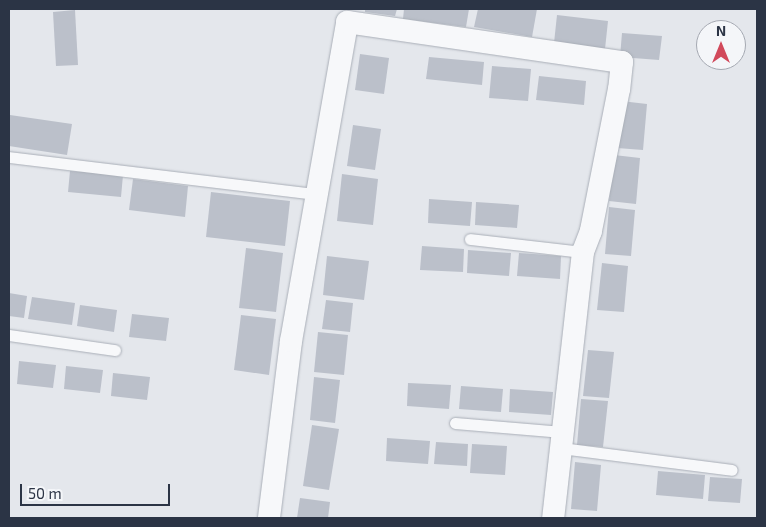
<!DOCTYPE html>
<style>
body{margin:0}
#map{position:relative;width:766px;height:527px;overflow:hidden;background:#e4e7ec;font-family:"Exo 2",sans-serif}
div>[style]{position:absolute}
.building>*{inset:0;background:#bbc0ca}
.roads{filter:drop-shadow(0 0 1px #a9aeb7) drop-shadow(0 0 1px #a9aeb7)}
.service>*{height:11px;margin:-5.5px;padding:0 5.5px;transform-origin:5.5px;border-radius:5.5px;background:#f7f8fa}
.minor>*{height:22px;margin:-11px;padding:0 11px;transform-origin:11px;border-radius:11px;background:#f7f8fa}
span{translate:-50% -50%;white-space:nowrap;text-align:center;line-height:1.15;-webkit-text-stroke:5px #f4f6f9;paint-order:stroke}
.frame{position:absolute;inset:0;border:10px solid #2b3445;pointer-events:none}
.north{position:absolute;left:696px;top:20px;width:50px;height:50px;box-sizing:border-box;background:#f4f6f9;border:1px solid #a4a8b1;border-radius:50%;rotate:0deg;font-size:14px;font-weight:700;line-height:20px;text-align:center;color:#2b3445}
.north::after{content:'';display:block;margin:auto;width:18px;height:22px;background:#d1495b;clip-path:polygon(50% 0,100% 100%,50% 72%,0 100%)}
.scale{position:absolute;left:20px;top:484px;width:150px;height:22px;box-sizing:border-box;border:2px solid #2b3445;border-top:0;padding-left:6px;font-size:15px;line-height:18px;white-space:nowrap;color:#2b3445;-webkit-text-stroke:4px #f4f6f9;paint-order:stroke}
</style>
<div id="map">
<div class="building">
<i style="clip-path:polygon(365px 9px,397px 9px,395px 16px,365px 12px)"></i>
<i style="clip-path:polygon(404px 9px,469px 9px,466px 27px,403px 19px)"></i>
<i style="clip-path:polygon(478px 9px,537px 9px,532px 37px,474px 27px)"></i>
<i style="clip-path:polygon(75px 10px,78px 65px,56px 66px,53px 12px)"></i>
<i style="clip-path:polygon(557px 15px,608px 21px,605px 49px,554px 43px)"></i>
<i style="clip-path:polygon(622px 33px,662px 36px,659px 60px,620px 57px)"></i>
<i style="clip-path:polygon(360px 54px,389px 58px,384px 94px,355px 90px)"></i>
<i style="clip-path:polygon(429px 57px,484px 62px,482px 85px,426px 79px)"></i>
<i style="clip-path:polygon(492px 66px,531px 69px,528px 101px,489px 98px)"></i>
<i style="clip-path:polygon(539px 76px,586px 81px,584px 105px,536px 100px)"></i>
<i style="clip-path:polygon(621px 101px,647px 104px,643px 150px,617px 148px)"></i>
<i style="clip-path:polygon(10px 115px,72px 124px,67px 155px,9px 146px)"></i>
<i style="clip-path:polygon(353px 125px,381px 129px,375px 170px,347px 166px)"></i>
<i style="clip-path:polygon(614px 155px,640px 158px,636px 204px,609px 201px)"></i>
<i style="clip-path:polygon(70px 171px,123px 175px,121px 197px,68px 192px)"></i>
<i style="clip-path:polygon(342px 174px,378px 179px,373px 225px,337px 221px)"></i>
<i style="clip-path:polygon(133px 179px,188px 186px,185px 217px,129px 210px)"></i>
<i style="clip-path:polygon(211px 192px,290px 201px,285px 246px,206px 237px)"></i>
<i style="clip-path:polygon(429px 199px,472px 202px,470px 226px,428px 223px)"></i>
<i style="clip-path:polygon(476px 202px,519px 205px,517px 228px,475px 225px)"></i>
<i style="clip-path:polygon(609px 207px,635px 210px,631px 256px,605px 254px)"></i>
<i style="clip-path:polygon(422px 246px,464px 249px,463px 272px,420px 270px)"></i>
<i style="clip-path:polygon(246px 248px,283px 253px,276px 312px,239px 308px)"></i>
<i style="clip-path:polygon(468px 250px,511px 253px,509px 276px,467px 273px)"></i>
<i style="clip-path:polygon(519px 253px,561px 256px,560px 279px,517px 276px)"></i>
<i style="clip-path:polygon(327px 256px,369px 261px,364px 300px,323px 295px)"></i>
<i style="clip-path:polygon(602px 263px,628px 266px,624px 312px,597px 310px)"></i>
<i style="clip-path:polygon(9px 293px,27px 296px,24px 318px,9px 316px)"></i>
<i style="clip-path:polygon(32px 297px,75px 303px,72px 325px,28px 319px)"></i>
<i style="clip-path:polygon(326px 300px,353px 303px,350px 332px,322px 329px)"></i>
<i style="clip-path:polygon(80px 305px,117px 310px,114px 332px,77px 326px)"></i>
<i style="clip-path:polygon(132px 314px,169px 318px,166px 341px,129px 337px)"></i>
<i style="clip-path:polygon(241px 315px,276px 319px,269px 375px,234px 370px)"></i>
<i style="clip-path:polygon(318px 332px,348px 335px,344px 375px,314px 372px)"></i>
<i style="clip-path:polygon(588px 350px,614px 352px,609px 398px,583px 396px)"></i>
<i style="clip-path:polygon(19px 361px,56px 365px,53px 388px,17px 384px)"></i>
<i style="clip-path:polygon(66px 366px,103px 370px,100px 393px,64px 389px)"></i>
<i style="clip-path:polygon(113px 373px,150px 377px,147px 400px,111px 396px)"></i>
<i style="clip-path:polygon(314px 377px,340px 380px,335px 423px,310px 420px)"></i>
<i style="clip-path:polygon(408px 383px,451px 385px,449px 409px,407px 406px)"></i>
<i style="clip-path:polygon(461px 386px,503px 389px,501px 412px,459px 409px)"></i>
<i style="clip-path:polygon(510px 389px,553px 392px,551px 415px,509px 412px)"></i>
<i style="clip-path:polygon(581px 399px,608px 401px,603px 447px,577px 445px)"></i>
<i style="clip-path:polygon(312px 425px,339px 429px,329px 490px,303px 486px)"></i>
<i style="clip-path:polygon(387px 438px,430px 441px,428px 464px,386px 461px)"></i>
<i style="clip-path:polygon(436px 442px,468px 444px,467px 466px,434px 464px)"></i>
<i style="clip-path:polygon(472px 444px,507px 446px,505px 475px,470px 473px)"></i>
<i style="clip-path:polygon(575px 462px,601px 465px,597px 511px,571px 509px)"></i>
<i style="clip-path:polygon(658px 471px,705px 475px,703px 499px,656px 495px)"></i>
<i style="clip-path:polygon(710px 477px,742px 479px,740px 503px,708px 501px)"></i>
<i style="clip-path:polygon(300px 498px,330px 502px,328px 518px,297px 518px)"></i>
</div>
<div class="roads">
<div class="service">
<i style="left:9px;top:157px;width:310px;rotate:6.9deg"></i>
<i style="left:470px;top:239px;width:114px;rotate:6.6deg"></i>
<i style="left:9px;top:335px;width:107px;rotate:8.1deg"></i>
<i style="left:455px;top:423px;width:108px;rotate:4.8deg"></i>
<i style="left:561px;top:448px;width:172px;rotate:7.3deg"></i>
</div>
<div class="minor">
<i style="left:269px;top:518px;width:178px;rotate:-82.9deg"></i>
<i style="left:291px;top:341px;width:324px;rotate:-80deg"></i>
<i style="left:347px;top:22px;width:278px;rotate:8.3deg"></i>
<i style="left:622px;top:62px;width:27px;rotate:96deg"></i>
<i style="left:619px;top:89px;width:145px;rotate:101.2deg"></i>
<i style="left:591px;top:231px;width:22px;rotate:111deg"></i>
<i style="left:583px;top:252px;width:268px;rotate:96.4deg"></i>
</div>
</div>
<div class="frame"></div>
<div class="north">N</div>
<div class="scale">50 m</div>
</div>
